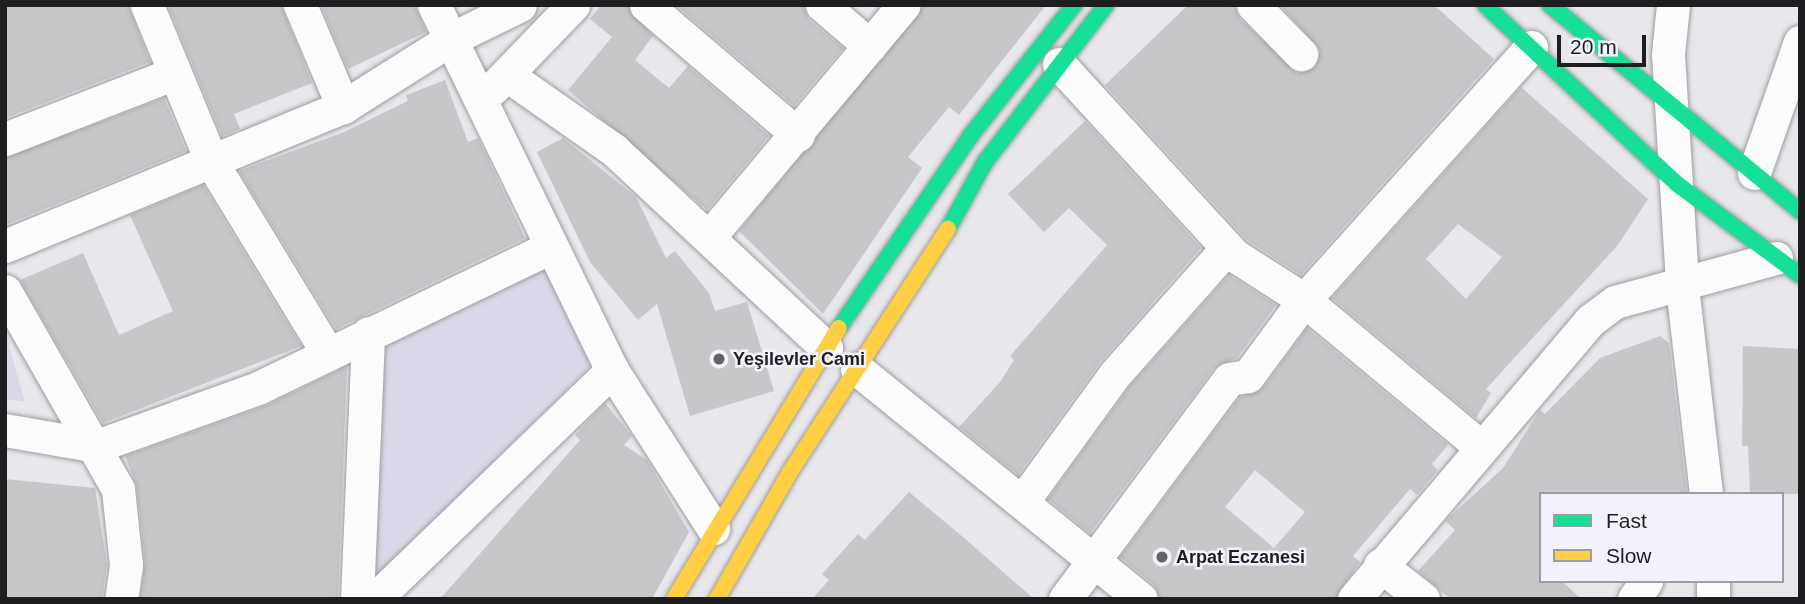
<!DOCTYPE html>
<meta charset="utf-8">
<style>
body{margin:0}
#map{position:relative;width:1805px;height:604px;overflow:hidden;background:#e7e7ec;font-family:Helvetica,sans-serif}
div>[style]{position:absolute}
.green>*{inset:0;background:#d9d8e8}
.building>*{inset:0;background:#c7c7ca}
.roads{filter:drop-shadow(0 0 2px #9d9da0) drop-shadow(0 0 2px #9d9da0)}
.street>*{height:33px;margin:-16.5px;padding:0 16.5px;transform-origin:16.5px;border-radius:16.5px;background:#fbfbfc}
.fast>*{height:16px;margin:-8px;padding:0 8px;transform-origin:8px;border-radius:8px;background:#16e098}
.slow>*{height:16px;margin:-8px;padding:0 8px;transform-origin:8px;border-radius:8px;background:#ffcf43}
.dots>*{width:19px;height:19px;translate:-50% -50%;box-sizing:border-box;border:4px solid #f2f2fc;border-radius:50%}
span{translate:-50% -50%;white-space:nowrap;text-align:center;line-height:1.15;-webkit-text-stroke:5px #f2f2fc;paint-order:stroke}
.poi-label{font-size:18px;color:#1e1e21;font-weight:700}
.left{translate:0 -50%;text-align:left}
.frame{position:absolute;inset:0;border:7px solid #1e1e21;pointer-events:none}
.legend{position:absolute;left:1539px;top:492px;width:245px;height:91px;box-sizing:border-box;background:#f2f2fc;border:2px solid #9d9da4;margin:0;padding:9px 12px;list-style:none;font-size:21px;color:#1e1e21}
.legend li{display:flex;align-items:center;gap:14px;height:35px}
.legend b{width:35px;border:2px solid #9d9da4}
.scale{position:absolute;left:1557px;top:35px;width:89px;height:32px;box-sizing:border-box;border:4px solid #1e1e21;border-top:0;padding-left:9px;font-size:21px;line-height:24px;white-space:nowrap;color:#1e1e21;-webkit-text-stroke:5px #f2f2fc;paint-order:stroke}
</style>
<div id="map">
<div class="green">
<i style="clip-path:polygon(537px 256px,593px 363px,377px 578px,368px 566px,378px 332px)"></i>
<i style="clip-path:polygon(5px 332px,25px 402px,5px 399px)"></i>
</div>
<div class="building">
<i style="clip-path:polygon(5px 5px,128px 5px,150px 62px,5px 118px)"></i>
<i style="clip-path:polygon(168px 5px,281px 5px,312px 83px,234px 114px,240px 129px,222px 136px)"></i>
<i style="clip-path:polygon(321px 5px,415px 5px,426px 32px,348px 69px)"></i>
<i style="clip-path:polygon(601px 5px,627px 5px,653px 36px,635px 60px,669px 88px,688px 66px,769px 136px,707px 210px,568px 90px,612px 37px,590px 19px)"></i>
<i style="clip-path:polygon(676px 5px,803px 5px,809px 20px,843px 48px,794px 106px)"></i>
<i style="clip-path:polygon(923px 5px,1046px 5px,959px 115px,949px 107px,908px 157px,922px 168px,823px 314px,739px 231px)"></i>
<i style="clip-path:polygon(1188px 5px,1234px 5px,1239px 18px,1297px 73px,1315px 67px,1320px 50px,1280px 5px,1434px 5px,1494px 59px,1301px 275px,1247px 240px,1105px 85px)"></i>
<i style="clip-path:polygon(445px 80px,468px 142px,478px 138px,525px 238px,336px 329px,239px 171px,344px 132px,408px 101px,406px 95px)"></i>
<i style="clip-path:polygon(evenodd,1521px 87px,1648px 199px,1618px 245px,1486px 389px,1491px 393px,1476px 418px,1332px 298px,1521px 87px,1458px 224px,1502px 257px,1466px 299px,1426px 259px,1458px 224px)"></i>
<i style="clip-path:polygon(164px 98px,186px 151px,5px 225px,5px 158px)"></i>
<i style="clip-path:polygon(1085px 121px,1201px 248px,1101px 361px,1018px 475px,959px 427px,1000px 382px,1014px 360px,1010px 356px,1107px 245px,1069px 208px,1044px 232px,1008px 194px)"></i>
<i style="clip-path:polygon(563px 138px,636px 197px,666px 258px,675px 251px,709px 293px,715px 311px,747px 302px,774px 391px,690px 416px,657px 304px,638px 320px,590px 262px,537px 152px)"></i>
<i style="clip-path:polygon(203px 185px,301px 346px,103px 423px,20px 280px,83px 253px,119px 335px,173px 311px,130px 215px)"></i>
<i style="clip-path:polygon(1229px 275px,1276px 305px,1237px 358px,1214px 368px,1090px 533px,1048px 499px,1130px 386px)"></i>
<i style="clip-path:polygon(evenodd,1307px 328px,1448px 445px,1432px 464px,1438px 470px,1417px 495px,1410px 489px,1353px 556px,1360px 562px,1335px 599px,1160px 599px,1154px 585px,1120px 557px,1240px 397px,1264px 387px,1307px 328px,1255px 470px,1305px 512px,1274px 548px,1225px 507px,1255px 470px)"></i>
<i style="clip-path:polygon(1660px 336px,1669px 343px,1687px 494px,1541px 494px,1541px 581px,1562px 581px,1581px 599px,1450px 599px,1418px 571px,1455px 530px,1445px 521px,1503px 468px,1540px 410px,1545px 414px,1600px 358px)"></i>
<i style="clip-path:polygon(1743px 346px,1800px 349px,1800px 494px,1750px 494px,1748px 446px,1742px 446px)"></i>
<i style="clip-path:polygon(347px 366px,338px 599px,140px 599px,145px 563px,137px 487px,125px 456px,265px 406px)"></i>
<i style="clip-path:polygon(605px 403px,632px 436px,624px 445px,647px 460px,689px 532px,652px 599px,440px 599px,580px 440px,575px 435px)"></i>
<i style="clip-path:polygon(5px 479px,95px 488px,107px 565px,102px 599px,5px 599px)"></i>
<i style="clip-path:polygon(909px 492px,963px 537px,1034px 599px,812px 599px,829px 580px,822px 574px,858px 534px,865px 540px)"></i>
</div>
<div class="roads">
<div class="street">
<i style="left:147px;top:5px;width:171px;rotate:67.6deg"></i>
<i style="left:212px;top:163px;width:221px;rotate:58.7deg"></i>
<i style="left:300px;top:5px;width:111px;rotate:67.1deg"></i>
<i style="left:434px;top:5px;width:406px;rotate:64deg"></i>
<i style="left:612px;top:370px;width:188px;rotate:57.4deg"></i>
<i style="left:646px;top:5px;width:200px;rotate:40.5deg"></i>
<i style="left:822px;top:5px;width:63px;rotate:40.5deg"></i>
<i style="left:1253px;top:5px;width:69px;rotate:45.6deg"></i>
<i style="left:1673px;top:5px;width:49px;rotate:95.8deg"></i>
<i style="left:1668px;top:54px;width:232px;rotate:86.5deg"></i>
<i style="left:1682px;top:286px;width:209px;rotate:83.4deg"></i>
<i style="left:1059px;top:64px;width:259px;rotate:47.5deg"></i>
<i style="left:1234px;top:255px;width:83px;rotate:32.7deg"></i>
<i style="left:1304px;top:300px;width:231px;rotate:39.7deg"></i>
<i style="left:507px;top:75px;width:131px;rotate:35deg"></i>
<i style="left:614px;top:150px;width:290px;rotate:43deg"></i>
<i style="left:492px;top:89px;width:117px;rotate:-46deg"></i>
<i style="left:5px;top:139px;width:180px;rotate:-21.2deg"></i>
<i style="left:1754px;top:173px;width:139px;rotate:-70.7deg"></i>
<i style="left:709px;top:237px;width:303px;rotate:-50deg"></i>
<i style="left:5px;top:246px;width:365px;rotate:-22.4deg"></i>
<i style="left:343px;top:107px;width:125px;rotate:-32.3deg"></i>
<i style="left:449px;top:40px;width:79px;rotate:-26.2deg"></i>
<i style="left:5px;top:291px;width:228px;rotate:60.3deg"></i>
<i style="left:118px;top:489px;width:76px;rotate:84deg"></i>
<i style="left:126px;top:565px;width:34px;rotate:98deg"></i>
<i style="left:857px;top:369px;width:365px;rotate:39deg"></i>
<i style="left:5px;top:430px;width:93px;rotate:9.9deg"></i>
<i style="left:97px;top:446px;width:171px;rotate:-19.8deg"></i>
<i style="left:258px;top:388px;width:325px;rotate:-25.7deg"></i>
<i style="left:1022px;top:502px;width:158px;rotate:-54deg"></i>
<i style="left:1115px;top:374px;width:169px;rotate:-48.4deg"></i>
<i style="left:1380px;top:565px;width:55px;rotate:38.3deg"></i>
<i style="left:357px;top:599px;width:266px;rotate:-87.6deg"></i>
<i style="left:375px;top:599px;width:330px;rotate:-44deg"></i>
<i style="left:1065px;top:599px;width:274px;rotate:-53.3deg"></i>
<i style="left:1229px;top:379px;width:19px;rotate:-9deg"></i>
<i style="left:1248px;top:376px;width:94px;rotate:-53.6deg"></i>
<i style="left:1304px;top:300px;width:340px;rotate:-48.1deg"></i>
<i style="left:1354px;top:599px;width:366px;rotate:-49.7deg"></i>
<i style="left:1591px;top:320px;width:30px;rotate:-37deg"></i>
<i style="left:1615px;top:302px;width:167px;rotate:-15.3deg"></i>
<i style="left:1634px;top:599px;width:22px;rotate:-56deg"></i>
<i style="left:1713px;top:599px;width:18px;rotate:-90deg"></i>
</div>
<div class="fast">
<i style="left:1485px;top:5px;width:262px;rotate:43deg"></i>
<i style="left:1677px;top:184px;width:153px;rotate:36.5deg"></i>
<i style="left:1550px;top:5px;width:324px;rotate:39.5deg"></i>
<i style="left:948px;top:229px;width:77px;rotate:-61.1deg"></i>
<i style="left:985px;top:162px;width:198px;rotate:-52.4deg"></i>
<i style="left:839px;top:328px;width:234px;rotate:-55.6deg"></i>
<i style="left:971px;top:135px;width:166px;rotate:-51.6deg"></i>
</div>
<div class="slow">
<i style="left:674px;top:599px;width:317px;rotate:-58.7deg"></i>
<i style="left:717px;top:599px;width:146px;rotate:-60.1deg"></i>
<i style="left:790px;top:472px;width:290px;rotate:-57deg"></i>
</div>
</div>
<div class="dots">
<i style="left:719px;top:359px;background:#646468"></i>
<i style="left:1162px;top:557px;background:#646468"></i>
</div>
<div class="poi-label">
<span class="left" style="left:733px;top:359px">Yeşilevler Cami</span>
<span class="left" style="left:1176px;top:557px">Arpat Eczanesi</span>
</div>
<div class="frame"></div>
<ul class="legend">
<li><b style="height:9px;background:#16e098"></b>Fast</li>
<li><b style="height:9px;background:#ffcf43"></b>Slow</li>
</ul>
<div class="scale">20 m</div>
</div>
